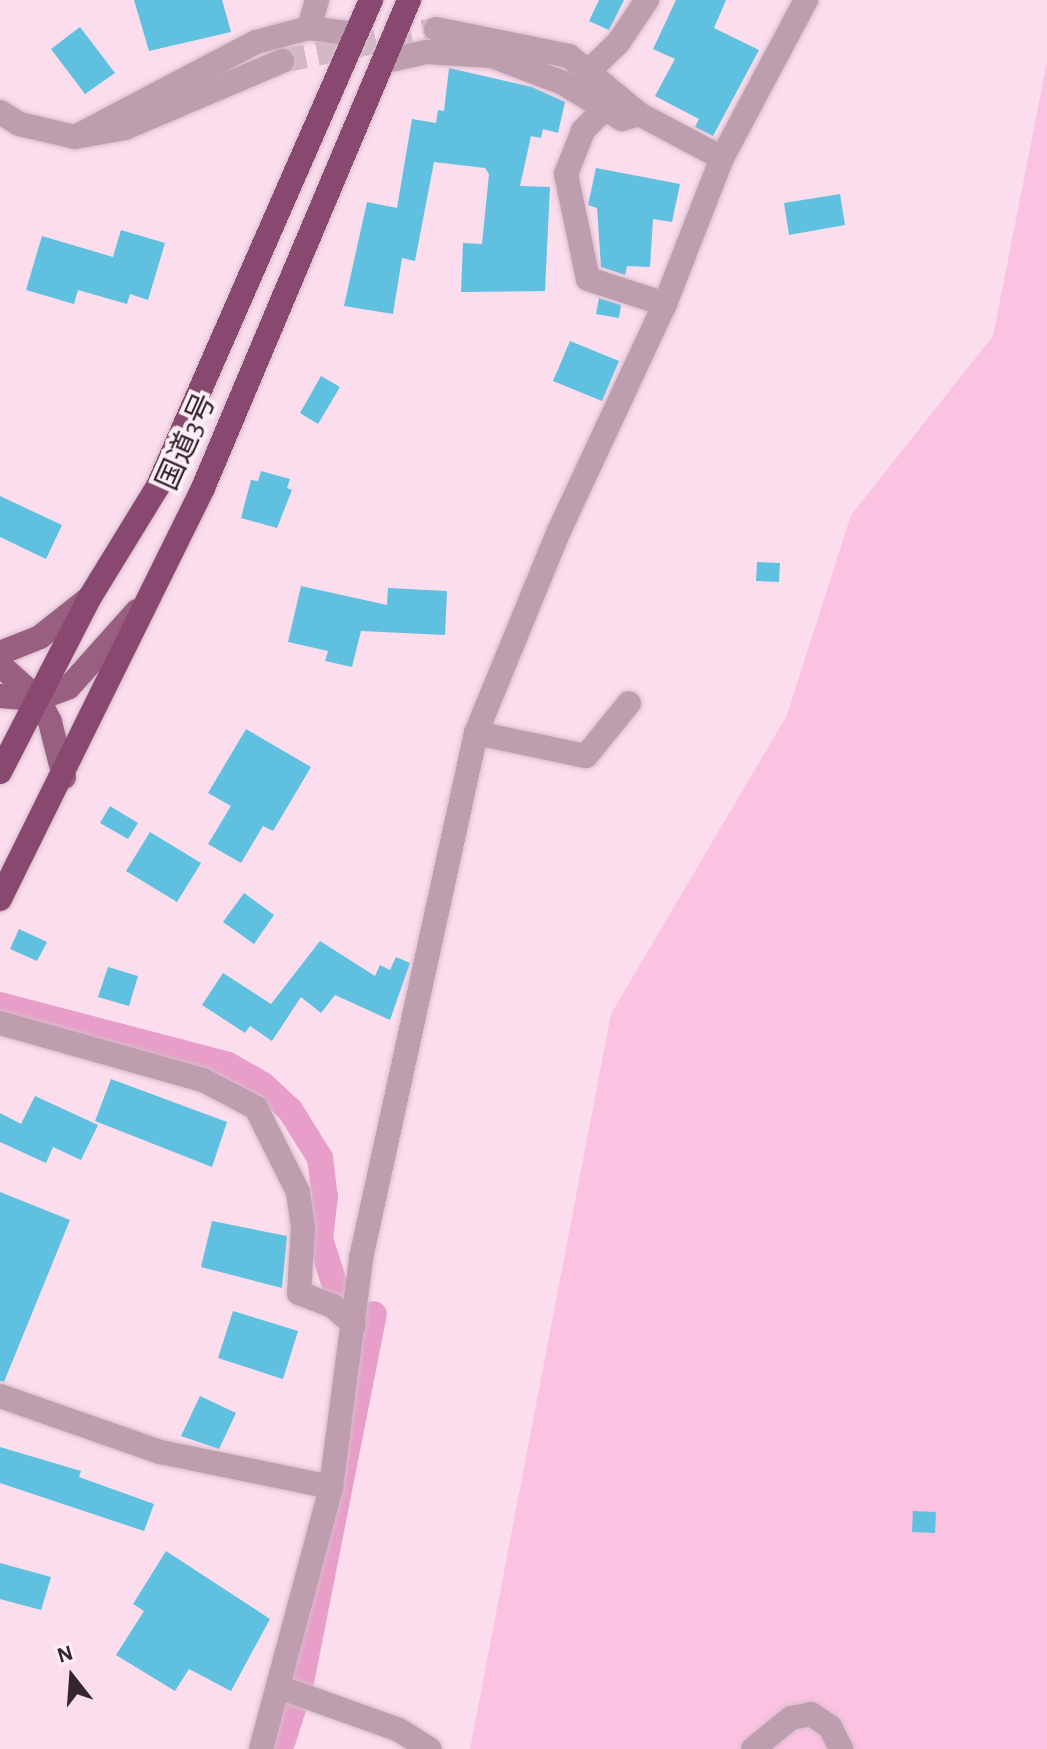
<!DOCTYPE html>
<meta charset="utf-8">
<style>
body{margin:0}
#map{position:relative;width:1047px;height:1749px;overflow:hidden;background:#fbdded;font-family:"Alegreya Sans","Noto Sans JP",sans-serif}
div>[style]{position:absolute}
.green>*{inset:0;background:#fcc2e2}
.canal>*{height:26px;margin:-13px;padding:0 13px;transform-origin:13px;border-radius:13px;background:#e89ec8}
.building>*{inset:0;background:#5fc0e0}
.minor-tunnel>*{height:24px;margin-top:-12px;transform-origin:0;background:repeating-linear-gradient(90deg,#d3b8c7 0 24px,transparent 0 36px)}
.roads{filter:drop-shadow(0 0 2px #d7bccb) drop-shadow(0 0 2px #d7bccb)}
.minor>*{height:24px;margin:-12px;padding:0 12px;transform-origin:12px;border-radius:12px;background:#be9daf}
.major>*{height:24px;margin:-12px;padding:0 12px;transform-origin:12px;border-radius:12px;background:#985f80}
.highway>*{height:24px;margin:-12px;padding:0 12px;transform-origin:12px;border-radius:12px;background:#89486f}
span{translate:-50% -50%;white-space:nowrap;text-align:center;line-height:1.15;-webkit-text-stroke:8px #feeff7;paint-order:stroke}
.street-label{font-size:30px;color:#34262e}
.north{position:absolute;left:32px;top:1637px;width:80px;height:80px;-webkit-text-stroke:6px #feeff7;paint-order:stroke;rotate:343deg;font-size:22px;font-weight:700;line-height:32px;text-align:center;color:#34262e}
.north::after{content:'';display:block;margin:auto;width:28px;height:36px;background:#34262e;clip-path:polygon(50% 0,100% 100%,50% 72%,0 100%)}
</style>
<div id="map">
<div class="green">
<i style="clip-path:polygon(1047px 62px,1047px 1749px,470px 1749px,611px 1014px,787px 715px,851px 515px,993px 336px)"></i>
</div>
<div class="canal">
<i style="left:0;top:1005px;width:236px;rotate:14.7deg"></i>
<i style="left:228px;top:1065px;width:40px;rotate:29.7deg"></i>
<i style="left:263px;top:1085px;width:37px;rotate:43deg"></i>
<i style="left:290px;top:1110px;width:57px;rotate:58deg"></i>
<i style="left:320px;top:1158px;width:38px;rotate:83deg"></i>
<i style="left:325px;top:1196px;width:43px;rotate:96.6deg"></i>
<i style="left:320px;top:1239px;width:59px;rotate:72.2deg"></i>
<i style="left:280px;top:1749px;width:65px;rotate:-72.1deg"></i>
<i style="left:300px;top:1687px;width:380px;rotate:-78.8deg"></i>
</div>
<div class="building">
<i style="clip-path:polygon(134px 0,222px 0,231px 32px,149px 51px)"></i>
<i style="clip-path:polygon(599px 0,624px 0,609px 30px,589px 21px)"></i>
<i style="clip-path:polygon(676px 0,726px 0,714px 28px,759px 50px,713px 136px,695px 127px,699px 119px,655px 96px,675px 59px,653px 49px)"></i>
<i style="clip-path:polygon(80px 27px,115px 73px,85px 94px,51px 49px)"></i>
<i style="clip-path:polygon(449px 68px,532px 87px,565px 102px,558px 133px,543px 129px,541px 138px,531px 136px,520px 186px,550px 187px,545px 291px,461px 292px,463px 243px,482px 244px,489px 174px,485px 168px,434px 162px,415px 261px,402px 258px,393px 314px,344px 306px,367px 202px,397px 208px,412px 119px,436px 123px,438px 110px,444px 111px)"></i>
<i style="clip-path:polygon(596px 168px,680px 184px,672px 222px,653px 219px,650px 267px,627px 266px,625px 275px,601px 267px,597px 208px,588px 205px)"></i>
<i style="clip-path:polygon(840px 194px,845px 225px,789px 235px,784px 203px)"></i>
<i style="clip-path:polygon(121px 230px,165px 243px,148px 300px,130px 294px,127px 304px,78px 290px,74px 304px,26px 290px,42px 236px,113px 257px)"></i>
<i style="clip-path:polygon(599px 298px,621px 305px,619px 318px,596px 314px)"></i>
<i style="clip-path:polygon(570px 341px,619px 361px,602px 401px,553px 381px)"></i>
<i style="clip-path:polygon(321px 376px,340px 387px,318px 424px,300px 413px)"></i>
<i style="clip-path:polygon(261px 471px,290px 479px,287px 488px,292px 490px,277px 528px,241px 518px,251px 480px,258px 481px)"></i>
<i style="clip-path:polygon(0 496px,62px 525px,46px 559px,0 537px)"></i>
<i style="clip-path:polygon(757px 562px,780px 563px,779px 582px,756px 581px)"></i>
<i style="clip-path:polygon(301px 586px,387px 605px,388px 588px,447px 591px,445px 635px,361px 631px,352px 667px,325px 661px,328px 651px,288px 642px)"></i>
<i style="clip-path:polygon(246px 729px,311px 767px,273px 831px,263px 826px,241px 863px,208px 844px,231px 806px,208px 793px)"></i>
<i style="clip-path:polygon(110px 806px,138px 823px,128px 839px,100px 823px)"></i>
<i style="clip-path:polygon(150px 832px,201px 863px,177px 902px,126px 871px)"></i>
<i style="clip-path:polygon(244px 893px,274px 915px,254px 944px,223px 922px)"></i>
<i style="clip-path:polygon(19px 929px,47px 942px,37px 961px,10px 949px)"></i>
<i style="clip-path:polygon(320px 941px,375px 976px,380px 965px,390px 970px,396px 957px,410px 963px,390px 1020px,335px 995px,321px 1013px,301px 997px,272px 1041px,250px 1026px,245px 1033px,202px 1005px,223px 973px,271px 1004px)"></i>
<i style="clip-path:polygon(108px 967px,138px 976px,129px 1006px,98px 997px)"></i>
<i style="clip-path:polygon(111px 1079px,227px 1122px,212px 1167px,95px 1121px)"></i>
<i style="clip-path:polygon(35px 1096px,98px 1125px,81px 1160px,53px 1147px,46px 1163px,0 1142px,0 1113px,21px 1124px)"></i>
<i style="clip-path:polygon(0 1192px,70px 1220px,4px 1382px,0 1381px)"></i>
<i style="clip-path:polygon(212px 1221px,287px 1236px,282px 1288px,201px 1267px)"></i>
<i style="clip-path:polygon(233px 1311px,298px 1331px,283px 1379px,218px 1358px)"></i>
<i style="clip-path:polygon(200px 1396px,236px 1413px,219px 1449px,181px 1436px)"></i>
<i style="clip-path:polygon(0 1447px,81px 1471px,79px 1477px,154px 1504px,144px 1531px,0 1483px)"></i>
<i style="clip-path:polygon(913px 1511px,936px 1512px,935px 1533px,912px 1532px)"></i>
<i style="clip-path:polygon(166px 1551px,270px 1619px,231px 1691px,189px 1669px,175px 1691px,116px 1655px,144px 1611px,133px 1604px)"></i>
<i style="clip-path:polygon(0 1563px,51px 1577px,41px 1610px,0 1599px)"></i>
</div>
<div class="minor-tunnel">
<i style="left:282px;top:61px;width:157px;rotate:-11.7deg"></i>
</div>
<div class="roads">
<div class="minor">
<i style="left:309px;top:28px;width:29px;rotate:-74deg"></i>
<i style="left:436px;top:29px;width:136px;rotate:11.5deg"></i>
<i style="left:569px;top:56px;width:91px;rotate:39.6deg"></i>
<i style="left:639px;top:114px;width:94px;rotate:27.9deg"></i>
<i style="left:386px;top:61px;width:41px;rotate:-12.7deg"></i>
<i style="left:426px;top:52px;width:66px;rotate:3.5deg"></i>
<i style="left:492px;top:56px;width:76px;rotate:20.8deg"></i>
<i style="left:563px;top:83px;width:69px;rotate:31.4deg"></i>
<i style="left:622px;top:119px;width:18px;rotate:-16deg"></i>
<i style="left:590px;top:70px;width:39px;rotate:-44deg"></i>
<i style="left:618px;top:43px;width:52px;rotate:-56deg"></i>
<i style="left:602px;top:111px;width:28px;rotate:134deg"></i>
<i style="left:583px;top:131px;width:46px;rotate:111.6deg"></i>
<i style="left:566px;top:174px;width:107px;rotate:78.2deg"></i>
<i style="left:588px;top:279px;width:81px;rotate:18deg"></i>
<i style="left:0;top:112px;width:22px;rotate:32deg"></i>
<i style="left:19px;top:124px;width:57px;rotate:13.1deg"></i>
<i style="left:75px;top:137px;width:51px;rotate:-10.2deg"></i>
<i style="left:125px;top:128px;width:171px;rotate:-23.1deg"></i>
<i style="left:75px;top:137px;width:204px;rotate:-27.7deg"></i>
<i style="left:256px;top:42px;width:55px;rotate:-14.8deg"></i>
<i style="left:309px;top:28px;width:46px;rotate:7.4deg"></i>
<i style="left:476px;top:733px;width:112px;rotate:11.8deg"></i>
<i style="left:586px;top:756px;width:68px;rotate:-50.9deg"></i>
<i style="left:0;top:1023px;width:211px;rotate:15.7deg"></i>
<i style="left:203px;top:1080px;width:60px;rotate:27.8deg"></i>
<i style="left:256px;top:1108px;width:94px;rotate:63.4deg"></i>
<i style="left:298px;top:1192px;width:36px;rotate:82deg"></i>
<i style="left:303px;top:1228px;width:65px;rotate:93.5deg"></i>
<i style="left:299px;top:1293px;width:36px;rotate:21deg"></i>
<i style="left:333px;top:1306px;width:28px;rotate:42deg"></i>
<i style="left:0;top:1396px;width:170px;rotate:19.3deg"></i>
<i style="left:160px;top:1452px;width:175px;rotate:11.6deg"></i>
<i style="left:279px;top:1687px;width:127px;rotate:19.7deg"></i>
<i style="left:399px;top:1730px;width:36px;rotate:32deg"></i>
<i style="left:261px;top:1749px;width:271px;rotate:-75deg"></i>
<i style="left:331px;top:1487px;width:231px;rotate:-82.5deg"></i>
<i style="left:361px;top:1258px;width:537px;rotate:-77.64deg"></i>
<i style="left:476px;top:733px;width:218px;rotate:-67.7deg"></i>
<i style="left:559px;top:531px;width:251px;rotate:-65deg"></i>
<i style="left:665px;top:304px;width:157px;rotate:-68.7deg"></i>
<i style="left:722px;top:158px;width:179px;rotate:-62deg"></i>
<i style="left:753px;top:1749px;width:49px;rotate:-39.2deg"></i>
<i style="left:791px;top:1718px;width:20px;rotate:-11deg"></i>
<i style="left:811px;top:1714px;width:23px;rotate:34deg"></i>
<i style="left:830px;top:1727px;width:25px;rotate:63deg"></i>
</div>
<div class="major">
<i style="left:0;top:653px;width:43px;rotate:-21.8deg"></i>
<i style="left:40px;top:637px;width:61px;rotate:-38.4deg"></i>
<i style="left:0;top:665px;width:51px;rotate:41.8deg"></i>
<i style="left:38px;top:699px;width:26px;rotate:62deg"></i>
<i style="left:50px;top:722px;width:57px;rotate:75.7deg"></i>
<i style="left:0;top:696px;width:38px;rotate:5deg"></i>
<i style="left:38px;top:699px;width:33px;rotate:-21deg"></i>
<i style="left:69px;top:687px;width:102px;rotate:-48.2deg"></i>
</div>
<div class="highway">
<i style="left:0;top:772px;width:197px;rotate:-62.8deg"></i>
<i style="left:90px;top:597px;width:130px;rotate:-58.5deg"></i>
<i style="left:158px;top:486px;width:531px;rotate:-66.33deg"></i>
<i style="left:0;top:899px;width:458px;rotate:-63.7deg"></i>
<i style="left:203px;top:488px;width:530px;rotate:-67.11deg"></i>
</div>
</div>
<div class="street-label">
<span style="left:187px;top:442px;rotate:-66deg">国道3号</span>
</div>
<div class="north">N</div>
</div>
